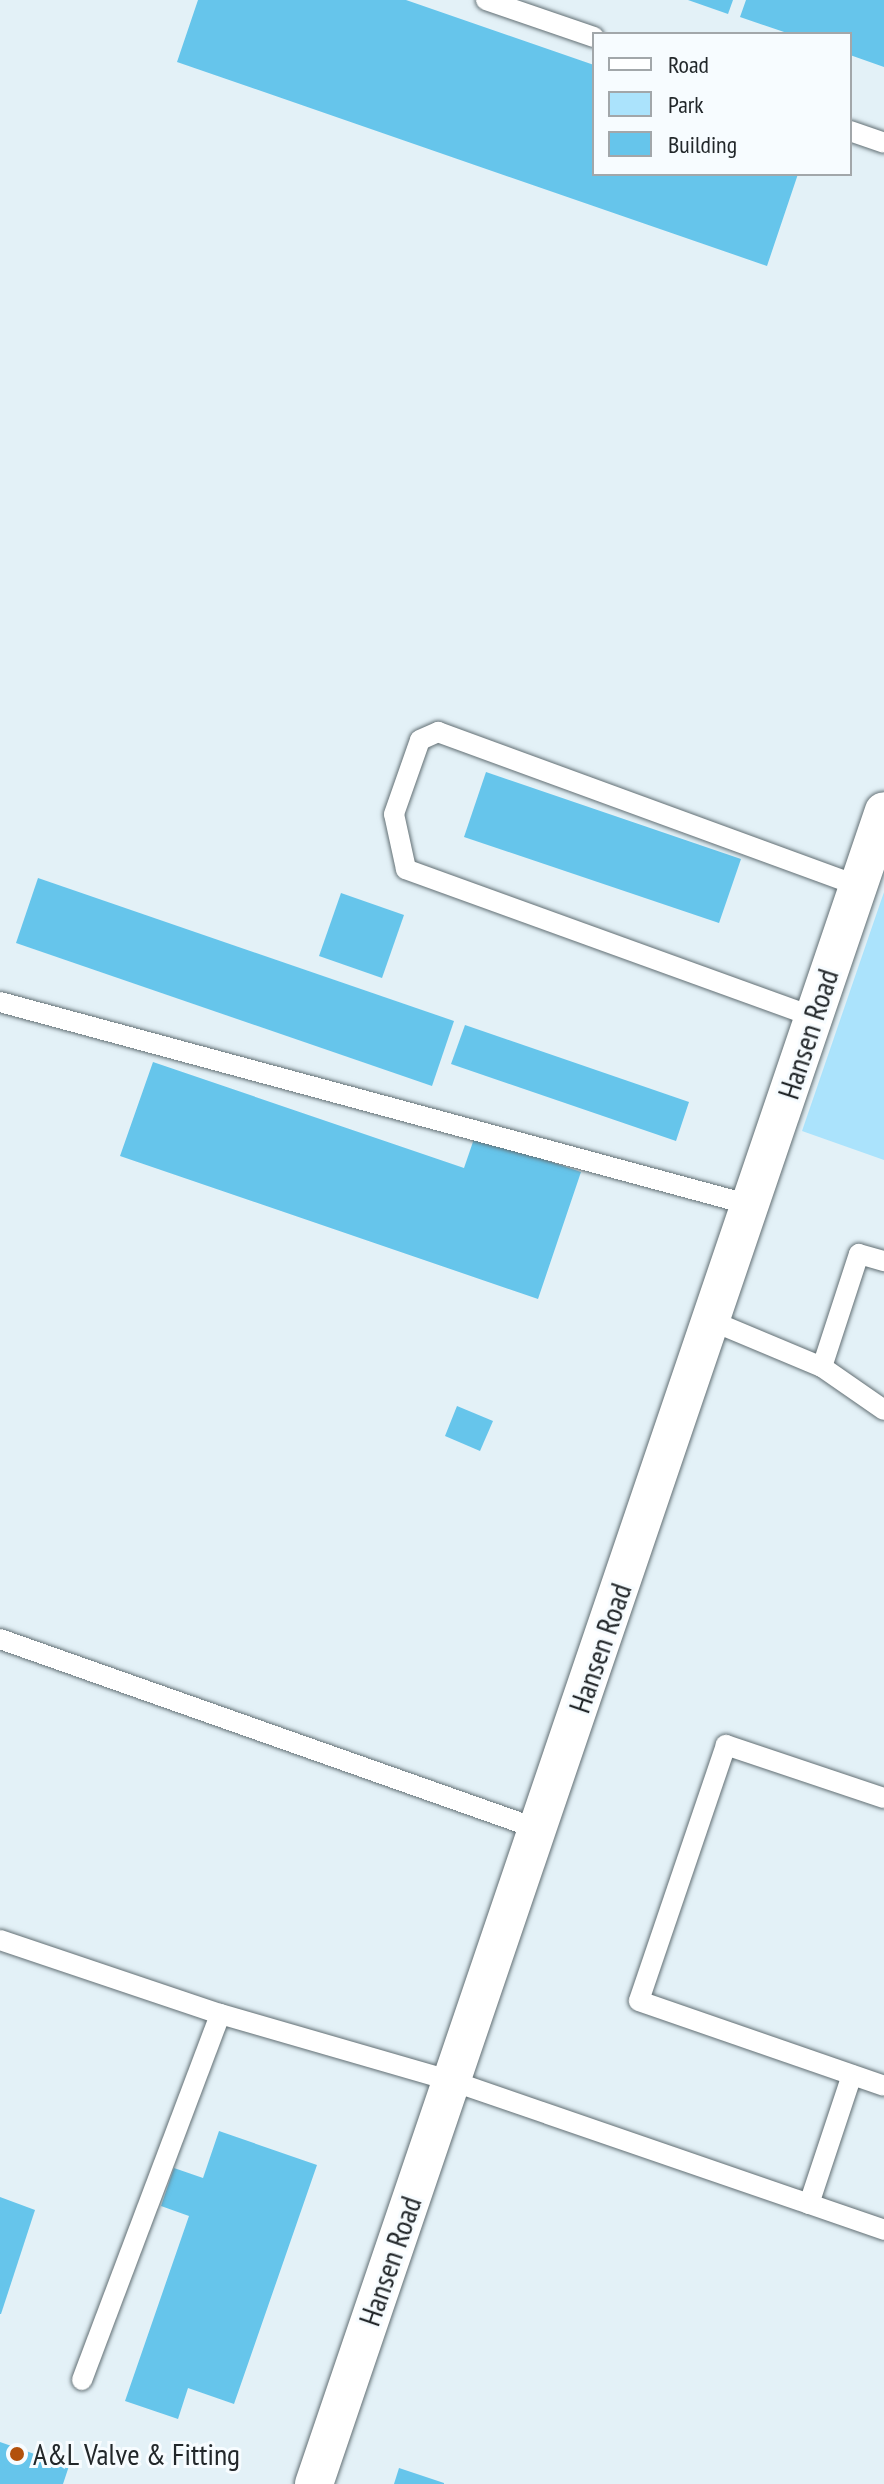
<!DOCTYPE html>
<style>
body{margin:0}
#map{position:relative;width:884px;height:2484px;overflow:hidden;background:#e3f1f7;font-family:"PT Sans Narrow",sans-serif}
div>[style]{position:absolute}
.green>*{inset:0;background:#abe3fc}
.building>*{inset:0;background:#66c5eb}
.roads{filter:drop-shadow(0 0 2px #626f74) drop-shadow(0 0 2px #626f74)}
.service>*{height:20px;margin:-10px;padding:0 10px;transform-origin:10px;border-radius:10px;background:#fff}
.minor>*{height:38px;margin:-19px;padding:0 19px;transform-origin:19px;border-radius:19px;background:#fff}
.dots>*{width:22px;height:22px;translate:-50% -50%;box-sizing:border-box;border:4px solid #f7fcff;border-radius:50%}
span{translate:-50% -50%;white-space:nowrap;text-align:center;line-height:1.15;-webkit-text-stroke:6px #f7fcff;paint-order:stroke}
.street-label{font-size:30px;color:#22272a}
.poi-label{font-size:30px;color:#22272a}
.left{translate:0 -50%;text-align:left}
.legend{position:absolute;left:592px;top:32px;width:260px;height:144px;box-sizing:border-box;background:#f7fcff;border:2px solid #a2a7aa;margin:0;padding:10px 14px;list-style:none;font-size:24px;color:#22272a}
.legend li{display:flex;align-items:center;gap:16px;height:40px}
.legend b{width:40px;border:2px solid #a2a7aa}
</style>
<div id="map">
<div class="green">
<i style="clip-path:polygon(884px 892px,884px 1160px,802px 1131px)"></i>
</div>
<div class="building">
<i style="clip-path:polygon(198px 0,406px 0,594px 65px,594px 174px,798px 174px,767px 266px,177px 62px)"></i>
<i style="clip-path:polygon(688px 0,733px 0,728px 14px)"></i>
<i style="clip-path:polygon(746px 0,884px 0,884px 67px,850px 55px,850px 34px,790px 34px,740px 17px)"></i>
<i style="clip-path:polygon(486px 772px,741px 859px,719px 923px,464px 837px)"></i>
<i style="clip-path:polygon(38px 878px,454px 1021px,432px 1086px,16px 943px)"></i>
<i style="clip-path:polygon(341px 893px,404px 915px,382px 978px,319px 956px)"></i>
<i style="clip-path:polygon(465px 1025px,689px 1102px,676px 1141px,451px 1064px)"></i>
<i style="clip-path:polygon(153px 1062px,464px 1168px,475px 1136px,581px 1172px,538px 1299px,120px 1156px)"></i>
<i style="clip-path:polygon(457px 1406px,493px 1421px,480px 1451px,445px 1436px)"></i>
<i style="clip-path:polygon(219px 2131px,317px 2165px,234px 2404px,188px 2388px,178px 2419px,125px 2401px,189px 2216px,161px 2206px,174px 2168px,203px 2178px)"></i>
<i style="clip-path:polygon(0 2197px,35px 2210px,1px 2314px,0 2314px)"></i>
<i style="clip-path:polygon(0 2442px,69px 2466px,63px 2484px,0 2484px)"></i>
<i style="clip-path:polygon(399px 2468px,444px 2483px,444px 2484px,394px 2484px)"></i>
</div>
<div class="roads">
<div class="service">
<i style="left:486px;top:0;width:114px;rotate:18.9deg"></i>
<i style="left:850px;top:131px;width:36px;rotate:19deg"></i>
<i style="left:0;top:1002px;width:778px;rotate:15.13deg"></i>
<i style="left:814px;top:1017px;width:434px;rotate:-160.1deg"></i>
<i style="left:406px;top:869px;width:56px;rotate:-102.3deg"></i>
<i style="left:394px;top:814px;width:78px;rotate:-70.6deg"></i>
<i style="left:420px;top:740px;width:20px;rotate:-24deg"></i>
<i style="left:438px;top:732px;width:447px;rotate:20.1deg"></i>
<i style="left:712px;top:1321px;width:119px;rotate:22.7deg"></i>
<i style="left:822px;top:1367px;width:75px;rotate:34.7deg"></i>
<i style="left:822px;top:1367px;width:119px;rotate:-71.9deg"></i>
<i style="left:859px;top:1254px;width:26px;rotate:16deg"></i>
<i style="left:0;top:1639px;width:571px;rotate:19.45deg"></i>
<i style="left:884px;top:1798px;width:167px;rotate:-161.5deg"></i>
<i style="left:726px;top:1745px;width:270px;rotate:108.8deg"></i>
<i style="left:639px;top:2001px;width:259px;rotate:19.1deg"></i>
<i style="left:0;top:1940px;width:232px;rotate:18.6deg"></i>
<i style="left:220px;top:2014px;width:241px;rotate:16.1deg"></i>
<i style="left:452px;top:2081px;width:457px;rotate:19deg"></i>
<i style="left:809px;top:2204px;width:136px;rotate:-71.6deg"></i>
<i style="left:82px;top:2380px;width:391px;rotate:-69.3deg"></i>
</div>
<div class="minor">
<i style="left:314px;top:2484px;width:1767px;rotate:-71.19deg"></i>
</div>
</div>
<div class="dots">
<i style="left:17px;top:2454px;background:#b2510c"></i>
</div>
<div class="street-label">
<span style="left:808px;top:1034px;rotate:-72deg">Hansen Road</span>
<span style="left:600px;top:1648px;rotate:-71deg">Hansen Road</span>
<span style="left:390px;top:2261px;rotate:-71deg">Hansen Road</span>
</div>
<div class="poi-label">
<span class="left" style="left:33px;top:2454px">A&amp;L Valve &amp; Fitting</span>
</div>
<ul class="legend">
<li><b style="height:10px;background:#fff"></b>Road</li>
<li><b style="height:22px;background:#abe3fc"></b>Park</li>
<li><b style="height:22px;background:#66c5eb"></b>Building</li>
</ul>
</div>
